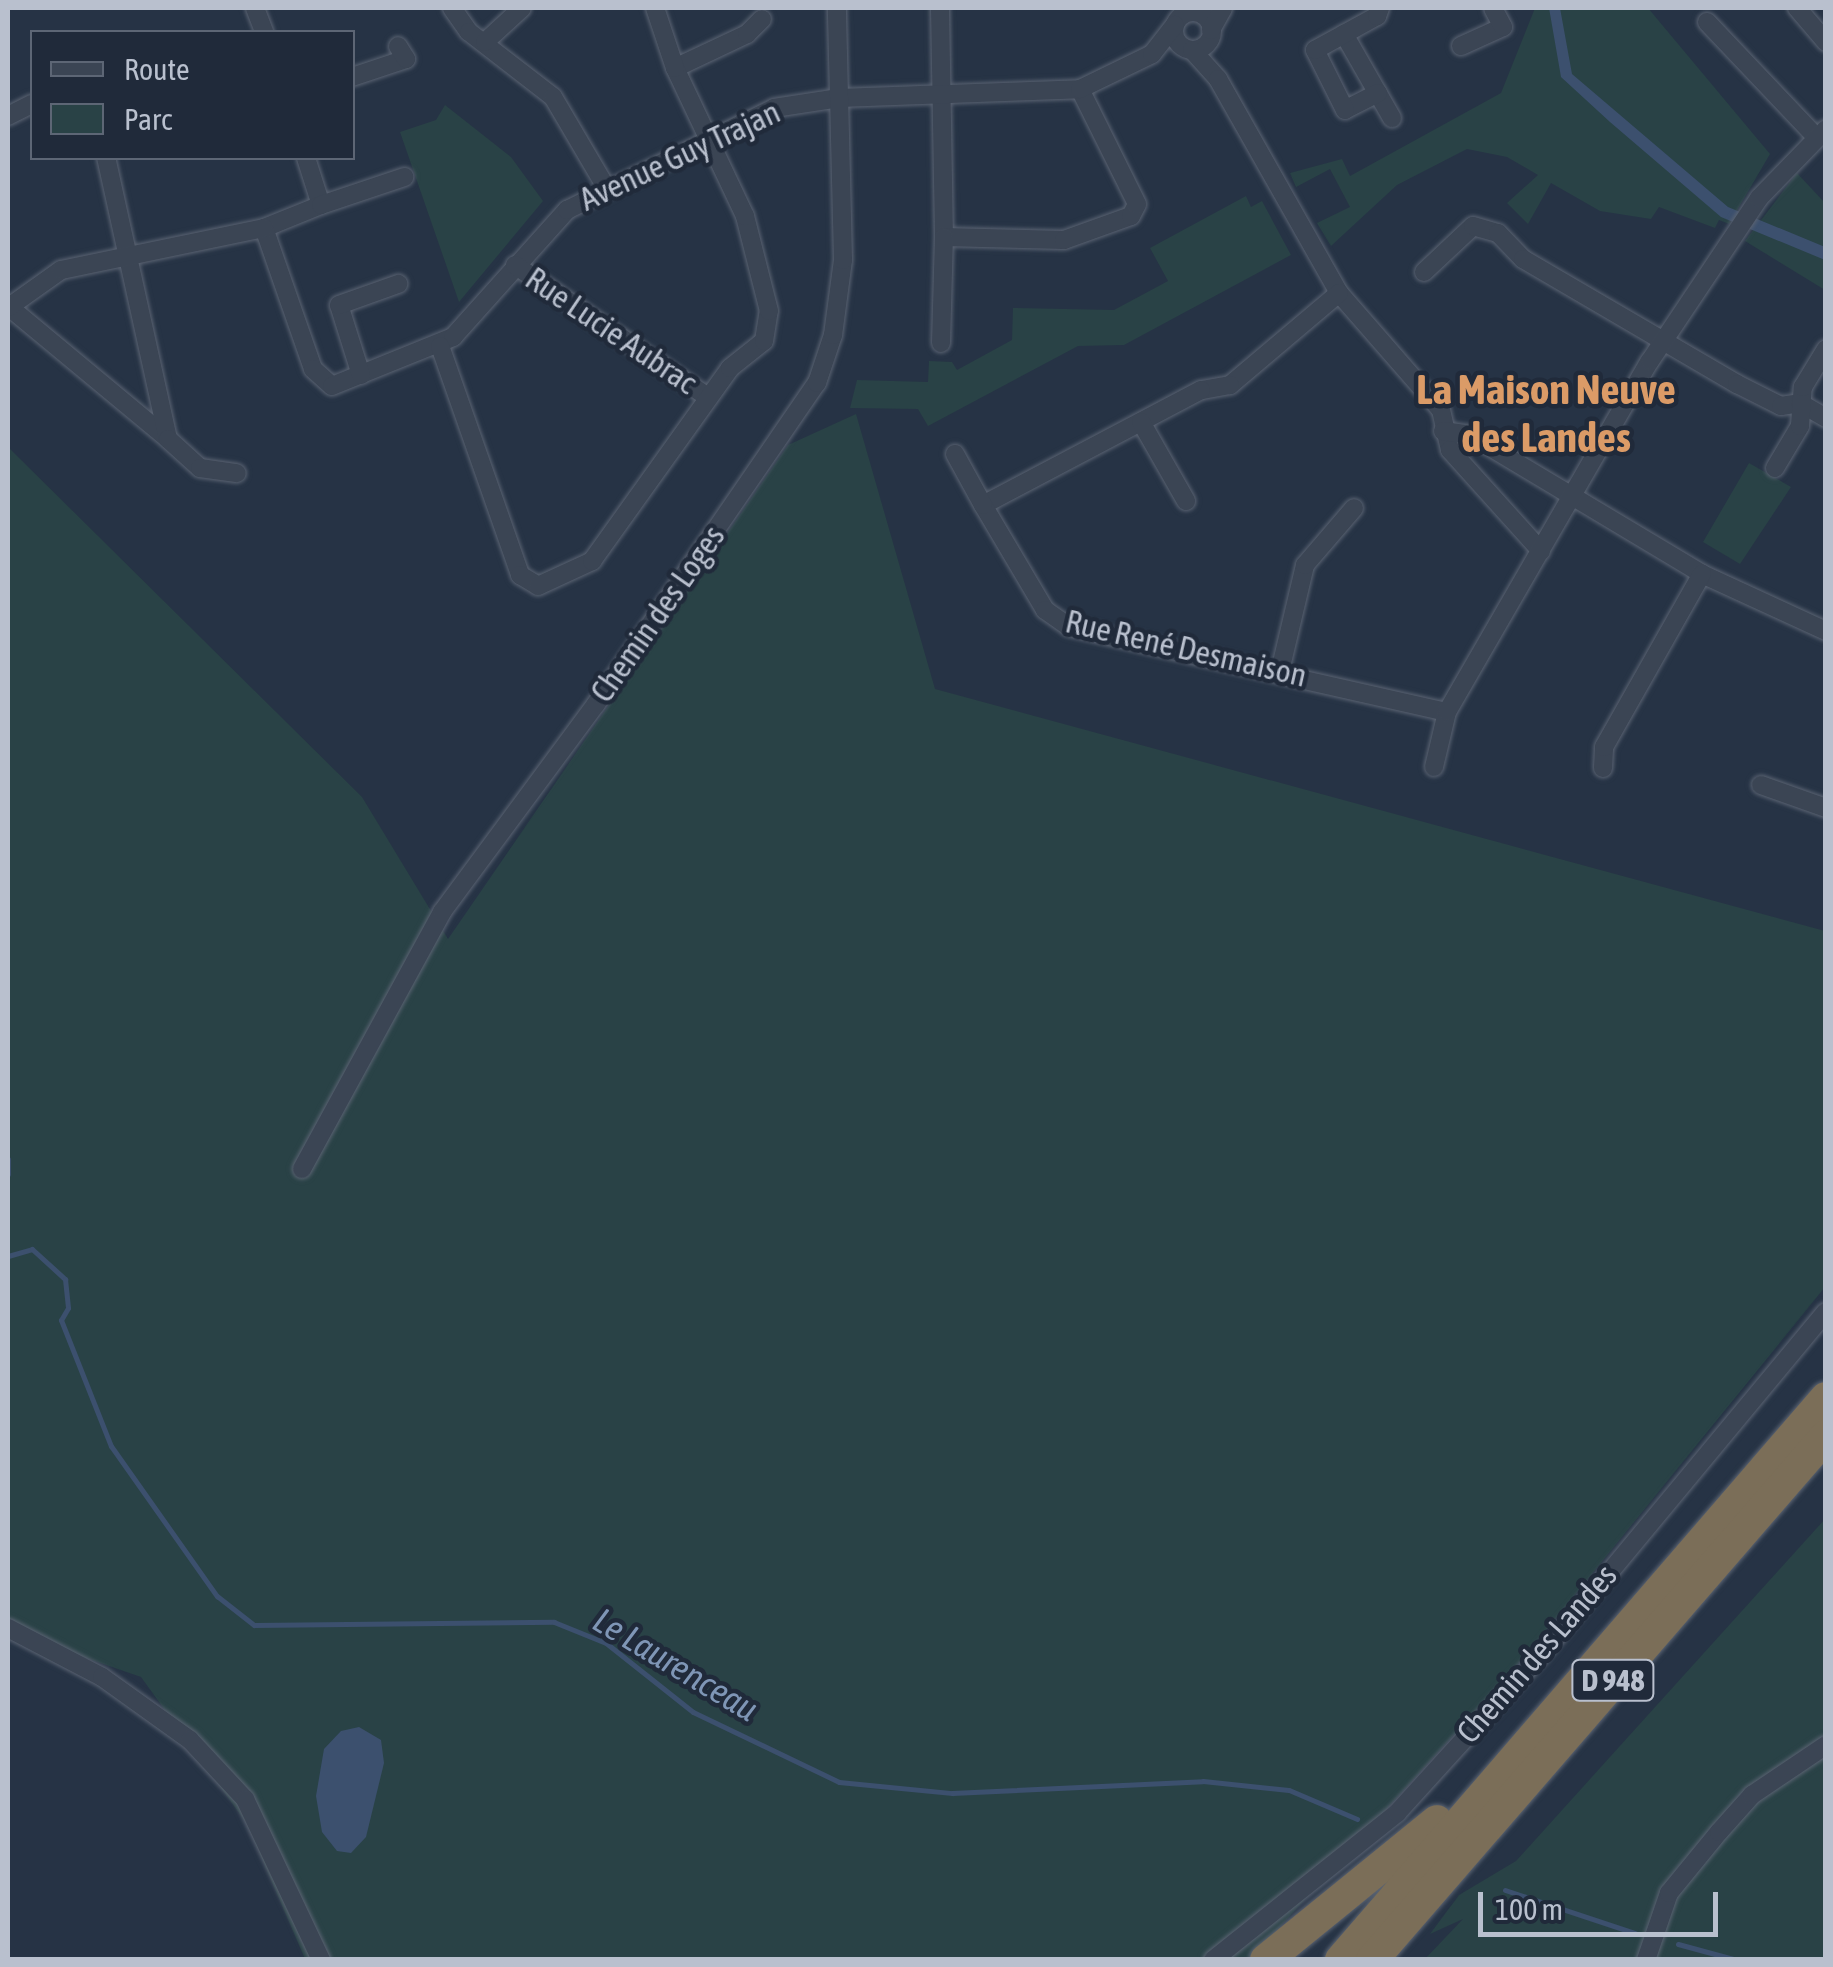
<!DOCTYPE html>
<meta charset="utf-8">
<style>
body{margin:0}
#map{position:relative;width:1833px;height:1967px;overflow:hidden;background:#263345;font-family:"Asap Condensed",sans-serif}
div>[style]{position:absolute}
.green>*{inset:0;background:#294246}
.water>*{inset:0;background:#3c506e}
.stream>*{height:5px;margin:-2.5px;padding:0 2.5px;transform-origin:2.5px;border-radius:2.5px;background:#3c506e}
.roads{filter:drop-shadow(0 0 2px #5a6372) drop-shadow(0 0 2px #5a6372)}
.street>*{height:18px;margin:-9px;padding:0 9px;transform-origin:9px;border-radius:9px;background:#3b4554}
.street>.ring{margin:-9px;padding:0;box-sizing:content-box;background:none;border:18px solid #3b4554;border-radius:50%}
.highway>*{height:32px;margin:-16px;padding:0 16px;transform-origin:16px;border-radius:16px;background:#7b6e58}
span{translate:-50% -50%;white-space:nowrap;text-align:center;line-height:1.15;-webkit-text-stroke:9px #202a3a;paint-order:stroke}
.shield-label span{padding:2px 8px;background:#202a3a;border:2px solid;border-radius:8px;-webkit-text-stroke-width:0}
.shield-label{font-size:30px;color:#b9c0ce;font-weight:700}
.street-label{font-size:32px;color:#b9c0ce}
.water-label{font-size:35px;color:#7f96b6;font-style:italic}
.district-label{font-size:42px;color:#db9b67;font-weight:700}
.frame{position:absolute;inset:0;border:10px solid #b9c0ce;pointer-events:none}
.legend{position:absolute;left:30px;top:30px;width:325px;height:130px;box-sizing:border-box;background:#202a3a;border:2px solid #5d6675;margin:0;padding:12px 18px;list-style:none;font-size:30px;color:#b9c0ce}
.legend li{display:flex;align-items:center;gap:20px;height:50px}
.legend b{width:50px;border:2px solid #5d6675}
.scale{position:absolute;left:1478px;top:1892px;width:240px;height:45px;box-sizing:border-box;border:5px solid #b9c0ce;border-top:0;padding-left:12px;font-size:30px;line-height:35px;white-space:nowrap;color:#b9c0ce;-webkit-text-stroke:8px #202a3a;paint-order:stroke}
</style>
<div id="map">
<div class="green">
<i style="clip-path:polygon(1535px 8px,1648px 8px,1770px 154px,1729px 224px,1719px 220px,1715px 228px,1659px 207px,1651px 219px,1600px 211px,1551px 183px,1528px 224px,1507px 203px,1538px 175px,1507px 157px,1467px 149px,1397px 185px,1331px 246px,1317px 223px,1350px 207px,1330px 169px,1296px 187px,1290px 173px,1342px 159px,1350px 176px,1501px 93px)"></i>
<i style="clip-path:polygon(445px 105px,511px 157px,543px 201px,459px 302px,400px 132px,436px 120px)"></i>
<i style="clip-path:polygon(1797px 173px,1825px 203px,1825px 290px,1745px 241px)"></i>
<i style="clip-path:polygon(1246px 196px,1251px 207px,1262px 201px,1291px 255px,1124px 345px,1078px 346px,928px 426px,918px 409px,850px 408px,857px 380px,928px 382px,929px 361px,952px 362px,957px 370px,1012px 340px,1013px 308px,1114px 310px,1168px 281px,1150px 248px)"></i>
<i style="clip-path:polygon(856px 414px,935px 689px,1825px 931px,1825px 1287px,1526px 1655px,1251px 1959px,305px 1959px,247px 1824px,141px 1677px,8px 1631px,8px 447px,362px 797px,448px 939px,788px 445px)"></i>
<i style="clip-path:polygon(1749px 463px,1791px 487px,1740px 564px,1703px 542px)"></i>
<i style="clip-path:polygon(1825px 1519px,1825px 1959px,1424px 1960px,1463px 1919px,1430px 1934px,1459px 1895px,1516px 1861px)"></i>
</div>
<div class="water">
<i style="clip-path:polygon(1549px 8px,1560px 8px,1572px 74px,1728px 207px,1825px 247px,1825px 260px,1721px 217px,1610px 122px,1561px 77px)"></i>
<i style="clip-path:polygon(359px 1727px,381px 1740px,384px 1763px,366px 1837px,351px 1853px,337px 1851px,322px 1832px,316px 1796px,324px 1749px,341px 1731px)"></i>
</div>
<div class="stream">
<i style="left:8px;top:1159px;width:15px;rotate:90deg"></i>
<i style="left:8px;top:1256px;width:25px;rotate:-16deg"></i>
<i style="left:32px;top:1249px;width:45px;rotate:42.3deg"></i>
<i style="left:65px;top:1279px;width:29px;rotate:84deg"></i>
<i style="left:68px;top:1308px;width:14px;rotate:120deg"></i>
<i style="left:61px;top:1320px;width:136px;rotate:68.4deg"></i>
<i style="left:111px;top:1446px;width:184px;rotate:54.8deg"></i>
<i style="left:217px;top:1596px;width:47px;rotate:38.1deg"></i>
<i style="left:254px;top:1625px;width:300px;rotate:-0.6deg"></i>
<i style="left:554px;top:1622px;width:56px;rotate:22deg"></i>
<i style="left:606px;top:1643px;width:111px;rotate:38.4deg"></i>
<i style="left:693px;top:1712px;width:162px;rotate:25.6deg"></i>
<i style="left:839px;top:1782px;width:114px;rotate:5.6deg"></i>
<i style="left:952px;top:1793px;width:251px;rotate:-2.7deg"></i>
<i style="left:1203px;top:1781px;width:86px;rotate:6deg"></i>
<i style="left:1289px;top:1790px;width:74px;rotate:23.1deg"></i>
<i style="left:1505px;top:1890px;width:137px;rotate:18.3deg"></i>
<i style="left:1678px;top:1944px;width:61px;rotate:15.2deg"></i>
</div>
<div class="roads">
<div class="street">
<i style="left:255px;top:8px;width:26px;rotate:69deg"></i>
<i style="left:452px;top:8px;width:29px;rotate:55deg"></i>
<i style="left:469px;top:32px;width:106px;rotate:37.7deg"></i>
<i style="left:553px;top:97px;width:107px;rotate:59.6deg"></i>
<i style="left:940px;top:8px;width:229px;rotate:89deg"></i>
<i style="left:944px;top:237px;width:120px;rotate:1.4deg"></i>
<i style="left:1064px;top:240px;width:71px;rotate:-19.7deg"></i>
<i style="left:1131px;top:216px;width:13px;rotate:-63deg"></i>
<i style="left:1137px;top:204px;width:128px;rotate:-116.4deg"></i>
<i style="left:1797px;top:8px;width:45px;rotate:49.5deg"></i>
<i class="ring" style="left:1174px;top:12px;width:20px;height:20px"></i>
<i style="left:1707px;top:22px;width:158px;rotate:46.5deg"></i>
<i style="left:1211px;top:30px;width:25px;rotate:-61deg"></i>
<i style="left:1344px;top:34px;width:97px;rotate:60.3deg"></i>
<i style="left:485px;top:42px;width:50px;rotate:-42.6deg"></i>
<i style="left:1461px;top:46px;width:46px;rotate:-24.3deg"></i>
<i style="left:1503px;top:27px;width:21px;rotate:-118deg"></i>
<i style="left:1192px;top:50px;width:39px;rotate:48deg"></i>
<i style="left:1218px;top:79px;width:246px;rotate:60.5deg"></i>
<i style="left:1339px;top:293px;width:155px;rotate:48.9deg"></i>
<i style="left:1441px;top:410px;width:41px;rotate:77.3deg"></i>
<i style="left:1450px;top:450px;width:136px;rotate:48deg"></i>
<i style="left:675px;top:68px;width:80px;rotate:-25.3deg"></i>
<i style="left:747px;top:34px;width:21px;rotate:-45deg"></i>
<i style="left:352px;top:77px;width:57px;rotate:-18.4deg"></i>
<i style="left:406px;top:59px;width:15px;rotate:-122deg"></i>
<i style="left:1378px;top:93px;width:37px;rotate:153deg"></i>
<i style="left:1345px;top:110px;width:67px;rotate:-116.6deg"></i>
<i style="left:1315px;top:50px;width:71px;rotate:-28.7deg"></i>
<i style="left:1377px;top:16px;width:9px;rotate:-69deg"></i>
<i style="left:8px;top:116px;width:27px;rotate:-27deg"></i>
<i style="left:306px;top:158px;width:49px;rotate:72.3deg"></i>
<i style="left:321px;top:205px;width:61px;rotate:158deg"></i>
<i style="left:264px;top:228px;width:149px;rotate:70.8deg"></i>
<i style="left:313px;top:369px;width:25px;rotate:42deg"></i>
<i style="left:332px;top:386px;width:131px;rotate:-22deg"></i>
<i style="left:453px;top:337px;width:171px;rotate:-48.1deg"></i>
<i style="left:567px;top:210px;width:231px;rotate:-26.2deg"></i>
<i style="left:774px;top:108px;width:66px;rotate:-8.7deg"></i>
<i style="left:839px;top:98px;width:241px;rotate:-2.1deg"></i>
<i style="left:1080px;top:89px;width:80px;rotate:-25.9deg"></i>
<i style="left:1152px;top:54px;width:37px;rotate:-52deg"></i>
<i style="left:321px;top:205px;width:88px;rotate:-18.6deg"></i>
<i style="left:515px;top:265px;width:234px;rotate:34.4deg"></i>
<i style="left:1424px;top:272px;width:67px;rotate:-43.2deg"></i>
<i style="left:1473px;top:226px;width:26px;rotate:16deg"></i>
<i style="left:1498px;top:233px;width:36px;rotate:46deg"></i>
<i style="left:1523px;top:259px;width:248px;rotate:30.3deg"></i>
<i style="left:1737px;top:384px;width:49px;rotate:26.6deg"></i>
<i style="left:1781px;top:406px;width:19px;rotate:-9deg"></i>
<i style="left:1800px;top:403px;width:30px;rotate:30deg"></i>
<i style="left:1339px;top:293px;width:143px;rotate:139.8deg"></i>
<i style="left:1230px;top:385px;width:29px;rotate:170deg"></i>
<i style="left:1201px;top:390px;width:246px;rotate:152.2deg"></i>
<i style="left:983px;top:505px;width:122px;rotate:59.4deg"></i>
<i style="left:1045px;top:610px;width:29px;rotate:35deg"></i>
<i style="left:1069px;top:627px;width:387px;rotate:12.7deg"></i>
<i style="left:8px;top:306px;width:208px;rotate:39.7deg"></i>
<i style="left:168px;top:439px;width:288px;rotate:-102.4deg"></i>
<i style="left:9px;top:307px;width:64px;rotate:-35.4deg"></i>
<i style="left:61px;top:270px;width:207px;rotate:-11.7deg"></i>
<i style="left:941px;top:343px;width:106px;rotate:-88.4deg"></i>
<i style="left:440px;top:346px;width:243px;rotate:70.7deg"></i>
<i style="left:520px;top:575px;width:21px;rotate:31deg"></i>
<i style="left:538px;top:586px;width:60px;rotate:-24.8deg"></i>
<i style="left:592px;top:561px;width:237px;rotate:-54.4deg"></i>
<i style="left:730px;top:368px;width:43px;rotate:-38.5deg"></i>
<i style="left:764px;top:341px;width:30px;rotate:-81deg"></i>
<i style="left:769px;top:311px;width:98px;rotate:-104.2deg"></i>
<i style="left:745px;top:216px;width:164px;rotate:-115.3deg"></i>
<i style="left:675px;top:68px;width:63px;rotate:-108.4deg"></i>
<i style="left:361px;top:375px;width:73px;rotate:-107.4deg"></i>
<i style="left:339px;top:305px;width:63px;rotate:-19.6deg"></i>
<i style="left:1141px;top:422px;width:91px;rotate:60.3deg"></i>
<i style="left:1443px;top:431px;width:27px;rotate:8deg"></i>
<i style="left:1470px;top:435px;width:270px;rotate:30.9deg"></i>
<i style="left:1702px;top:574px;width:136px;rotate:24.7deg"></i>
<i style="left:168px;top:439px;width:43px;rotate:42.2deg"></i>
<i style="left:200px;top:468px;width:37px;rotate:8deg"></i>
<i style="left:955px;top:454px;width:58px;rotate:61.2deg"></i>
<i style="left:1775px;top:468px;width:49px;rotate:-59.2deg"></i>
<i style="left:1800px;top:426px;width:39px;rotate:-86deg"></i>
<i style="left:1803px;top:387px;width:44px;rotate:-58.8deg"></i>
<i style="left:1280px;top:671px;width:109px;rotate:-76.7deg"></i>
<i style="left:1305px;top:565px;width:75px;rotate:-49.3deg"></i>
<i style="left:1434px;top:767px;width:57px;rotate:-76.7deg"></i>
<i style="left:1447px;top:712px;width:405px;rotate:-60deg"></i>
<i style="left:1650px;top:361px;width:196px;rotate:-56.2deg"></i>
<i style="left:1759px;top:198px;width:96px;rotate:-45.8deg"></i>
<i style="left:1603px;top:768px;width:21px;rotate:-87deg"></i>
<i style="left:1604px;top:747px;width:199px;rotate:-60.5deg"></i>
<i style="left:1761px;top:785px;width:69px;rotate:19.5deg"></i>
<i style="left:302px;top:1169px;width:293px;rotate:-61.4deg"></i>
<i style="left:442px;top:912px;width:259px;rotate:-53.5deg"></i>
<i style="left:596px;top:704px;width:390px;rotate:-55.5deg"></i>
<i style="left:817px;top:383px;width:51px;rotate:-71.6deg"></i>
<i style="left:833px;top:335px;width:76px;rotate:-82.4deg"></i>
<i style="left:843px;top:260px;width:252px;rotate:-91.4deg"></i>
<i style="left:8px;top:1628px;width:106px;rotate:27.5deg"></i>
<i style="left:102px;top:1677px;width:108px;rotate:35.6deg"></i>
<i style="left:190px;top:1740px;width:81px;rotate:47deg"></i>
<i style="left:245px;top:1799px;width:178px;rotate:64.7deg"></i>
<i style="left:1213px;top:1960px;width:236px;rotate:-38.6deg"></i>
<i style="left:1397px;top:1813px;width:212px;rotate:-47.7deg"></i>
<i style="left:1540px;top:1656px;width:447px;rotate:-50.3deg"></i>
<i style="left:1646px;top:1960px;width:71px;rotate:-71.1deg"></i>
<i style="left:1669px;top:1893px;width:79px;rotate:-50.7deg"></i>
<i style="left:1719px;top:1832px;width:50px;rotate:-48.3deg"></i>
<i style="left:1752px;top:1795px;width:89px;rotate:-34deg"></i>
</div>
<div class="highway">
<i style="left:1266px;top:1960px;width:220px;rotate:-39.1deg"></i>
<i style="left:1341px;top:1960px;width:742px;rotate:-49.21deg"></i>
<i style="left:1372px;top:1960px;width:693px;rotate:-49.09deg"></i>
</div>
</div>
<div class="shield-label">
<span style="left:1613px;top:1680px">D 948</span>
</div>
<div class="street-label">
<span style="left:680px;top:156px;rotate:-25deg">Avenue Guy Trajan</span>
<span style="left:611px;top:331px;rotate:34deg">Rue Lucie Aubrac</span>
<span style="left:658px;top:614px;rotate:-55deg">Chemin des Loges</span>
<span style="left:1186px;top:649px;rotate:13deg">Rue René Desmaison</span>
<span style="left:1537px;top:1654px;rotate:-49deg">Chemin des Landes</span>
</div>
<div class="water-label">
<span style="left:676px;top:1664px;rotate:31deg">Le Laurenceau</span>
</div>
<div class="district-label">
<span style="left:1546px;top:413px">La Maison Neuve<br>des Landes</span>
</div>
<div class="frame"></div>
<ul class="legend">
<li><b style="height:12px;background:#3b4554"></b>Route</li>
<li><b style="height:28px;background:#294246"></b>Parc</li>
</ul>
<div class="scale">100 m</div>
</div>
